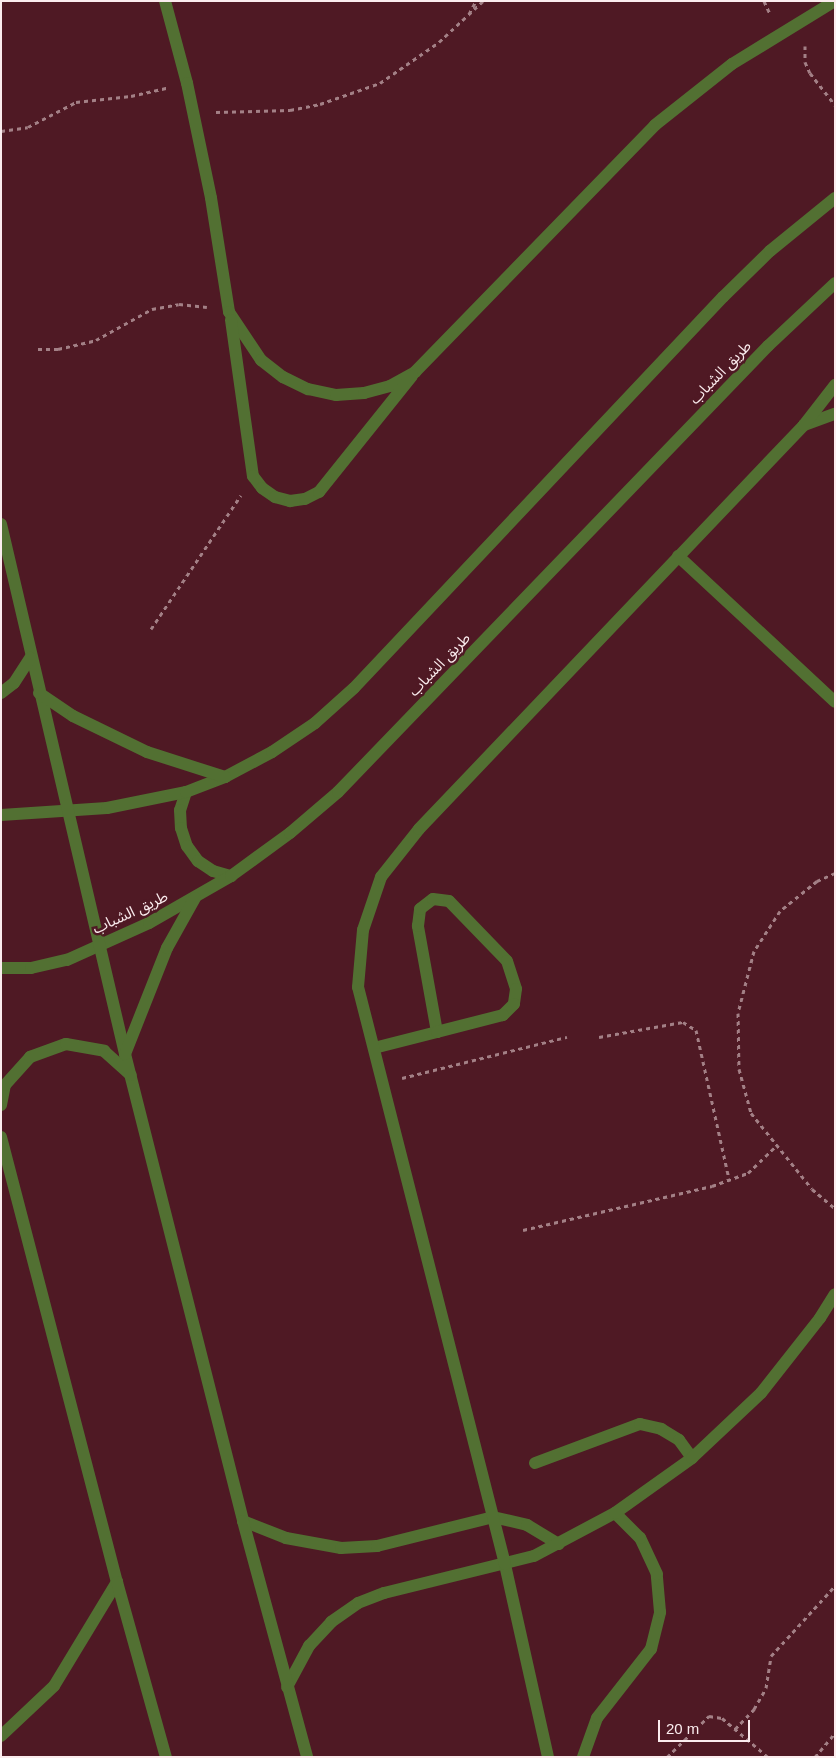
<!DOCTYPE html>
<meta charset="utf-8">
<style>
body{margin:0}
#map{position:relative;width:836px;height:1758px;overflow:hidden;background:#4f1924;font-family:Arial,"Noto Sans Arabic",sans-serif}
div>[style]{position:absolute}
.path>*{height:3px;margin-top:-1.5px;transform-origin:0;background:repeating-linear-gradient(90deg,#a38086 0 4px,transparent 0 8px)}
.service>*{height:12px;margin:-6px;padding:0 6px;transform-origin:6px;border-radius:6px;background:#527032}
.minor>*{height:12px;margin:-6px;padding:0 6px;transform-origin:6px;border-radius:6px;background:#527032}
.tertiary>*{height:12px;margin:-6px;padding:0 6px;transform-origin:6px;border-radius:6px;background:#527032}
span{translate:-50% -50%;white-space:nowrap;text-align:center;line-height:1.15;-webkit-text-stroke:5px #4f1924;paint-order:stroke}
.street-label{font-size:15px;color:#fbecee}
.frame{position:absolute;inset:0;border:2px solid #fbecee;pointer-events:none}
.scale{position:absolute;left:658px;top:1720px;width:92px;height:22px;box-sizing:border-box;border:2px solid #fbecee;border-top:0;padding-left:6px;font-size:15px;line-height:18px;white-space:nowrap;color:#fbecee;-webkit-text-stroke:4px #4f1924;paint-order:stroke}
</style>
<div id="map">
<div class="path">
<i style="left:764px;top:1px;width:14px;rotate:65deg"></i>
<i style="left:469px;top:14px;width:15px;rotate:-62deg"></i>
<i style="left:805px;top:46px;width:16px;rotate:90deg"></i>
<i style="left:805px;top:62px;width:12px;rotate:66deg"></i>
<i style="left:810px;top:73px;width:41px;rotate:52deg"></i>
<i style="left:216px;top:112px;width:74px;rotate:-1.5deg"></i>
<i style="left:290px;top:110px;width:31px;rotate:-11deg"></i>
<i style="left:320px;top:104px;width:64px;rotate:-19.3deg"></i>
<i style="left:380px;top:83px;width:72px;rotate:-34.8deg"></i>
<i style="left:439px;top:42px;width:60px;rotate:-43deg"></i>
<i style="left:1px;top:131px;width:27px;rotate:-8deg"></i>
<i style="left:28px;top:127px;width:54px;rotate:-27.5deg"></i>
<i style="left:76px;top:102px;width:55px;rotate:-6.2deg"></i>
<i style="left:131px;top:96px;width:37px;rotate:-13deg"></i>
<i style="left:38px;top:349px;width:20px"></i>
<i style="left:58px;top:349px;width:39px;rotate:-13deg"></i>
<i style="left:96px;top:340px;width:64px;rotate:-29deg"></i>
<i style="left:152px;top:309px;width:27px;rotate:-10deg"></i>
<i style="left:179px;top:304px;width:28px;rotate:6deg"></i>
<i style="left:151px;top:629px;width:161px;rotate:-56.1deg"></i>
<i style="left:835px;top:873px;width:20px;rotate:156deg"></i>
<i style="left:817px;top:881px;width:48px;rotate:141deg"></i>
<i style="left:780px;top:911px;width:48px;rotate:123deg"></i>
<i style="left:754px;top:951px;width:64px;rotate:104.5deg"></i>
<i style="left:738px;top:1013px;width:56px;rotate:89deg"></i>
<i style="left:739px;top:1069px;width:46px;rotate:74.7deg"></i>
<i style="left:751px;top:1113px;width:97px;rotate:51.2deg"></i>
<i style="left:812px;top:1189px;width:30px;rotate:40deg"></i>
<i style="left:599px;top:1037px;width:85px;rotate:-10.1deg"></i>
<i style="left:683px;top:1022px;width:15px;rotate:32deg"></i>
<i style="left:696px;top:1030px;width:153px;rotate:77.5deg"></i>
<i style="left:402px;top:1078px;width:170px;rotate:-14deg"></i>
<i style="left:523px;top:1230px;width:194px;rotate:-13.1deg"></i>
<i style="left:712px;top:1186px;width:38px;rotate:-20deg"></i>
<i style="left:748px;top:1173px;width:40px;rotate:-44deg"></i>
<i style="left:735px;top:1729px;width:28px;rotate:-46deg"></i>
<i style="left:754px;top:1709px;width:24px;rotate:-60deg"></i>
<i style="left:766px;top:1688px;width:32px;rotate:-81deg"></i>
<i style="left:771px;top:1656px;width:95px;rotate:-47.6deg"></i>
<i style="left:667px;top:1757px;width:59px;rotate:-44.3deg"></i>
<i style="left:709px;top:1716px;width:13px;rotate:9deg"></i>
<i style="left:722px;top:1718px;width:60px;rotate:40.3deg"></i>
<i style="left:815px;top:1757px;width:31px;rotate:-50deg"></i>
</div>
<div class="service">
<i style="left:678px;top:556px;width:214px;rotate:42.9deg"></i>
<i style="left:374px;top:1048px;width:65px;rotate:-14.3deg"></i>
<i style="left:437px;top:1032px;width:108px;rotate:-100.2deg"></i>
<i style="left:418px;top:926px;width:17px;rotate:-83deg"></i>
<i style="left:420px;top:909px;width:16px;rotate:-38deg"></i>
<i style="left:433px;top:899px;width:16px;rotate:7deg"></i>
<i style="left:449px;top:901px;width:83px;rotate:46deg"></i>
<i style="left:507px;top:961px;width:29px;rotate:72deg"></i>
<i style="left:516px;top:989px;width:15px;rotate:98deg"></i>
<i style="left:514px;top:1004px;width:16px;rotate:135deg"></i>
<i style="left:503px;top:1015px;width:68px;rotate:165.6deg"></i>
<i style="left:535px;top:1463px;width:112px;rotate:-20.4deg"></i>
<i style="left:640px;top:1424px;width:22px;rotate:13deg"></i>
<i style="left:661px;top:1429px;width:21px;rotate:31deg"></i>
<i style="left:679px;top:1440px;width:22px;rotate:54deg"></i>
<i style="left:583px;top:1757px;width:41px;rotate:-70.3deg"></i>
<i style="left:597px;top:1718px;width:88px;rotate:-52deg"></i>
<i style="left:651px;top:1649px;width:38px;rotate:-76deg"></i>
<i style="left:660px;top:1612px;width:38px;rotate:-95deg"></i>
<i style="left:657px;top:1574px;width:40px;rotate:-115deg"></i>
<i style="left:640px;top:1538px;width:35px;rotate:-135deg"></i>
</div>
<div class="minor">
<i style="left:165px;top:1px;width:85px;rotate:75deg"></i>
<i style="left:187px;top:83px;width:117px;rotate:78.2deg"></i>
<i style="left:211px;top:198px;width:115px;rotate:81deg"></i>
<i style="left:229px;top:312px;width:58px;rotate:56.3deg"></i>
<i style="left:261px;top:360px;width:28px;rotate:38deg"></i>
<i style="left:283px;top:377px;width:28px;rotate:26deg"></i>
<i style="left:308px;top:389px;width:29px;rotate:12deg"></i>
<i style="left:336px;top:395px;width:28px;rotate:-4deg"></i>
<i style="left:364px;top:393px;width:27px;rotate:-15deg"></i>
<i style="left:390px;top:386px;width:29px;rotate:-29deg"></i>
<i style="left:415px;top:372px;width:344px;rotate:-45.8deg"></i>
<i style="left:655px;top:125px;width:98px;rotate:-38.4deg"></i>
<i style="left:732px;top:64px;width:121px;rotate:-31.5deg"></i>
<i style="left:231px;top:320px;width:158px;rotate:82deg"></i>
<i style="left:253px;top:476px;width:15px;rotate:53deg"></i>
<i style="left:262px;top:488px;width:16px;rotate:35deg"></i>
<i style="left:275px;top:497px;width:16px;rotate:15deg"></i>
<i style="left:290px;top:501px;width:15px;rotate:-8deg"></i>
<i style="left:305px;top:499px;width:16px;rotate:-27deg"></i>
<i style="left:319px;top:492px;width:149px;rotate:-51.3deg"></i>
<i style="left:804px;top:425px;width:33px;rotate:-20deg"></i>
<i style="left:186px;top:792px;width:19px;rotate:108deg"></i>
<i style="left:180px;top:810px;width:18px;rotate:87deg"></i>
<i style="left:181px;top:828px;width:19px;rotate:72deg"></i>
<i style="left:187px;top:846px;width:19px;rotate:54deg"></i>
<i style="left:198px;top:861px;width:18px;rotate:34deg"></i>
<i style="left:213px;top:871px;width:19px;rotate:16deg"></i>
<i style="left:1px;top:815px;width:106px;rotate:-3.8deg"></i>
<i style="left:107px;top:808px;width:81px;rotate:-11.4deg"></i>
<i style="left:186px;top:792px;width:42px;rotate:-21deg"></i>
<i style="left:225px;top:777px;width:53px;rotate:-28deg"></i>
<i style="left:272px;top:752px;width:52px;rotate:-34deg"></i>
<i style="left:315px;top:723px;width:52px;rotate:-41.9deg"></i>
<i style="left:354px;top:688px;width:538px;rotate:-46.66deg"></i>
<i style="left:723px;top:297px;width:66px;rotate:-44.4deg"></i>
<i style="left:770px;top:251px;width:84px;rotate:-39.2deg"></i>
<i style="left:1px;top:968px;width:30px"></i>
<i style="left:31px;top:968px;width:37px;rotate:-13deg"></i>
<i style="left:67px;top:960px;width:90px;rotate:-24.3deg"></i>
<i style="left:149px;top:923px;width:95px;rotate:-29.8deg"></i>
<i style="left:231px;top:876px;width:73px;rotate:-36.1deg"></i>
<i style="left:290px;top:833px;width:63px;rotate:-40.5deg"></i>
<i style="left:338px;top:792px;width:620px;rotate:-46.05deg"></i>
<i style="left:768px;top:346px;width:92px;rotate:-43.2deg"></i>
<i style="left:243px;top:1521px;width:46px;rotate:21.6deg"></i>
<i style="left:286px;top:1538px;width:56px;rotate:10.3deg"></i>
<i style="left:341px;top:1548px;width:36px;rotate:-3deg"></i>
<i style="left:377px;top:1546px;width:120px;rotate:-14deg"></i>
<i style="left:493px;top:1517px;width:35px;rotate:13deg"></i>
<i style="left:527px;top:1525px;width:37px;rotate:31deg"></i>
<i style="left:287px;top:1687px;width:47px;rotate:-61.8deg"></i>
<i style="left:309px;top:1646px;width:33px;rotate:-47deg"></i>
<i style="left:331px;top:1622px;width:33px;rotate:-35deg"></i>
<i style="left:358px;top:1603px;width:28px;rotate:-21deg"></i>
<i style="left:384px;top:1593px;width:154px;rotate:-13.9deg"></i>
<i style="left:534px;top:1556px;width:92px;rotate:-28deg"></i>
<i style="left:615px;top:1513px;width:95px;rotate:-35.5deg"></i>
<i style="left:692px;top:1458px;width:95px;rotate:-43.3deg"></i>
<i style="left:761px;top:1393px;width:95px;rotate:-51.8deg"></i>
<i style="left:820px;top:1318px;width:28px;rotate:-58deg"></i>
<i style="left:1px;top:1736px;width:73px;rotate:-43.3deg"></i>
<i style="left:54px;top:1686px;width:122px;rotate:-58.8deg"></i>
<i style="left:548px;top:1757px;width:198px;rotate:-102.6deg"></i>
<i style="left:505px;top:1564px;width:595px;rotate:-104.29deg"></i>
<i style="left:358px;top:987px;width:57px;rotate:-85deg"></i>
<i style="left:363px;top:930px;width:56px;rotate:-71.2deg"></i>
<i style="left:381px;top:877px;width:61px;rotate:-51.6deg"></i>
<i style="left:419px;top:829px;width:558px;rotate:-46.38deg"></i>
<i style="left:804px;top:425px;width:51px;rotate:-52.2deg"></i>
</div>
<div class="tertiary">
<i style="left:1px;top:524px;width:544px;rotate:76.83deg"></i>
<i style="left:125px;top:1054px;width:482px;rotate:75.8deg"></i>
<i style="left:243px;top:1521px;width:245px;rotate:74.8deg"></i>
<i style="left:1px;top:693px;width:16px;rotate:-38deg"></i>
<i style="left:14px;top:683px;width:30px;rotate:-57deg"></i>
<i style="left:39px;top:693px;width:41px;rotate:34.1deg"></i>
<i style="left:73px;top:716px;width:82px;rotate:25.9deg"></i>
<i style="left:147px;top:752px;width:82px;rotate:17.8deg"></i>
<i style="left:125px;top:1054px;width:114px;rotate:-68.4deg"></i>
<i style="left:167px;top:948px;width:57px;rotate:-60.8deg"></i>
<i style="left:1px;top:1105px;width:20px;rotate:-79deg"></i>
<i style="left:5px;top:1085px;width:38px;rotate:-48deg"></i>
<i style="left:30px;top:1057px;width:38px;rotate:-20deg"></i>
<i style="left:66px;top:1044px;width:39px;rotate:10deg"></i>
<i style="left:104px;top:1051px;width:36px;rotate:42deg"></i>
<i style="left:1px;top:1137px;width:460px;rotate:75.4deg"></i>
<i style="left:117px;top:1582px;width:182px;rotate:74.4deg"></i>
</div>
<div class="street-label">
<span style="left:720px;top:372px;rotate:-46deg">طريق الشباب</span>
<span style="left:439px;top:664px;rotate:-46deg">طريق الشباب</span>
<span style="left:130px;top:912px;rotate:-25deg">طريق الشباب</span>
</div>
<div class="frame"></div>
<div class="scale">20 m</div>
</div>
